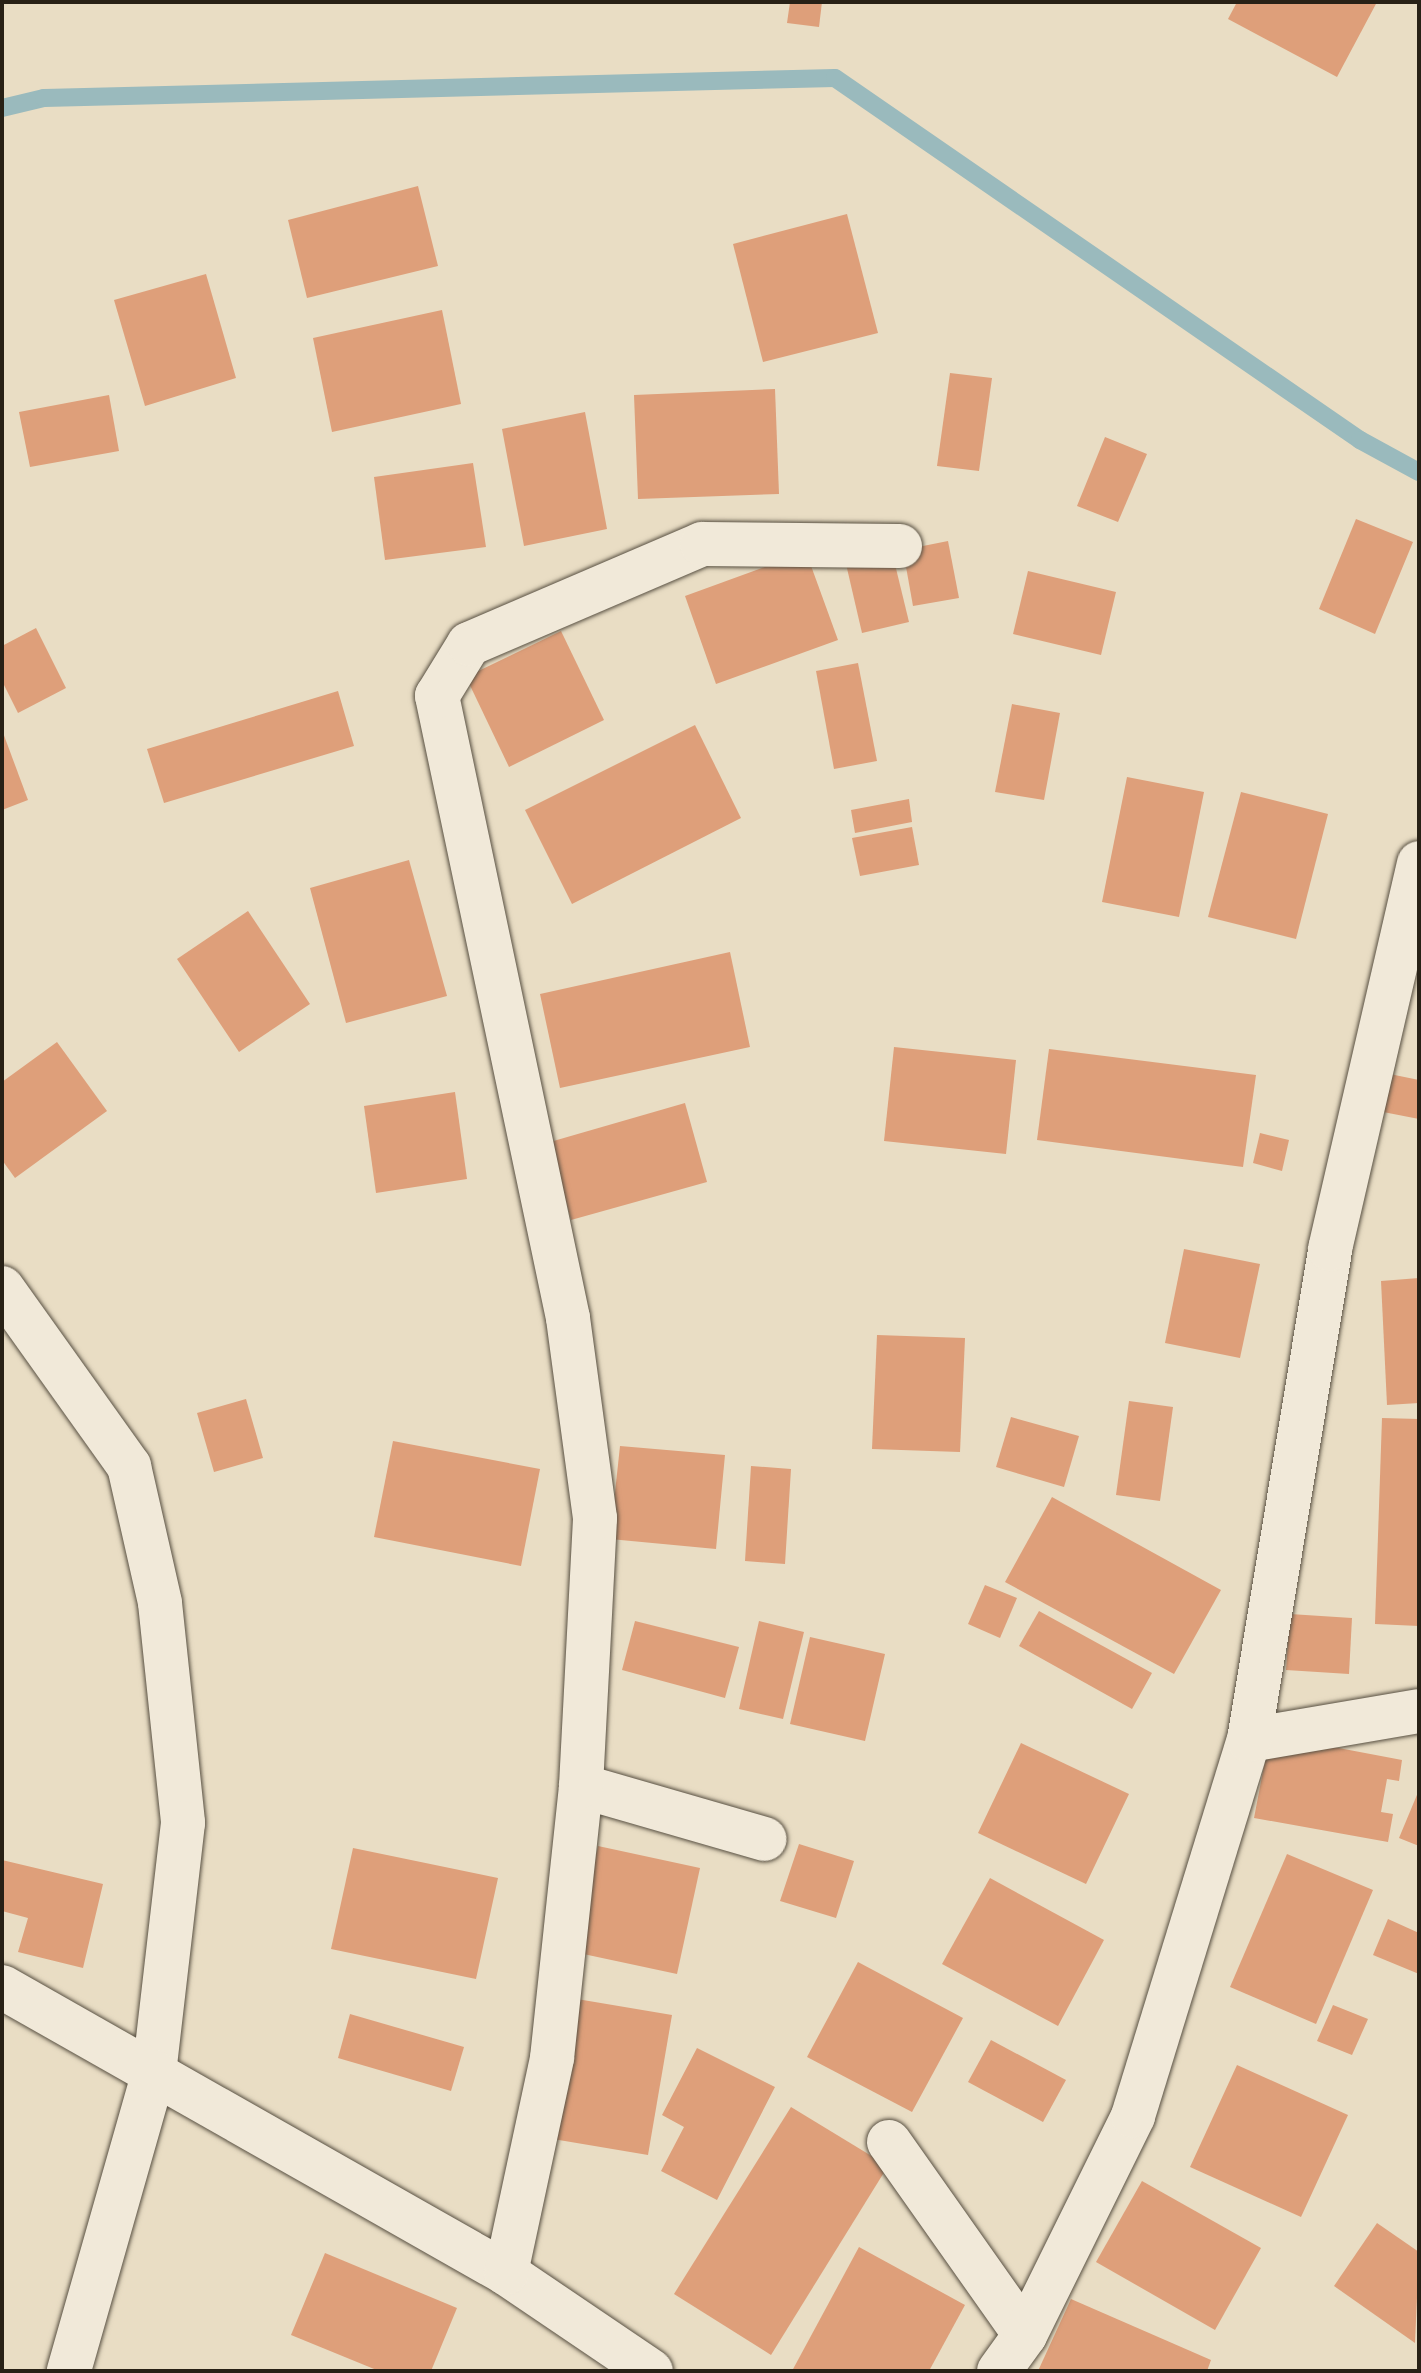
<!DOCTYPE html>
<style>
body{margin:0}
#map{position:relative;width:1421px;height:2373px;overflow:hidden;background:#e9ddc4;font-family:"IM FELL Double Pica",serif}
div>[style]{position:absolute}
.stream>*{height:18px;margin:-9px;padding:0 9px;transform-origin:9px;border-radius:9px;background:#9ababd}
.building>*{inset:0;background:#de9f7a}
.roads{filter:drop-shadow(0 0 2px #585042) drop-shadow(0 0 2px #585042)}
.minor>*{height:44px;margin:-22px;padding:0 22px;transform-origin:22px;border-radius:22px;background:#f1e9d9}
span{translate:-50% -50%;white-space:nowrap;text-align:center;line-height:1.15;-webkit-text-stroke:8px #f1e9d9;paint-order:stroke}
.frame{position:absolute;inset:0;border:4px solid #282116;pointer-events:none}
</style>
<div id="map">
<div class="stream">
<i style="left:2px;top:108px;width:43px;rotate:-13.4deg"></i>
<i style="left:44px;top:98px;width:791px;rotate:-1.45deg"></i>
<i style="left:835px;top:78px;width:638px;rotate:34.59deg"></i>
<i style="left:1360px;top:440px;width:67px;rotate:28.5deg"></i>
</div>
<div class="building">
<i style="clip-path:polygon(790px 2px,822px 2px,819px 27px,787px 23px)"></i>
<i style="clip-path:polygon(1237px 2px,1377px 2px,1337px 77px,1228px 19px)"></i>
<i style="clip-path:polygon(418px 186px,438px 266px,307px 298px,288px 220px)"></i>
<i style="clip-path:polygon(847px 214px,878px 333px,763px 362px,733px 244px)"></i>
<i style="clip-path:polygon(206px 274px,236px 378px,145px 406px,114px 300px)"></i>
<i style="clip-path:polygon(442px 310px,461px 404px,332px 432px,313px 338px)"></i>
<i style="clip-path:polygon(950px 373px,992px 378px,979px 471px,937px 466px)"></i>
<i style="clip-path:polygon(775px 389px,779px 494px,638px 499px,634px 395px)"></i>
<i style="clip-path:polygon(109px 395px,119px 451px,30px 467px,19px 412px)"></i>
<i style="clip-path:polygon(585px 412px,607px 529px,524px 546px,502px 429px)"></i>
<i style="clip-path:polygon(1105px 437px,1147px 454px,1118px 522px,1077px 506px)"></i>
<i style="clip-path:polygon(473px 463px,486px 547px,385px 560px,374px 477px)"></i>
<i style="clip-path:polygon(1356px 519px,1413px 542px,1375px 634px,1319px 609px)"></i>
<i style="clip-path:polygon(948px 541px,959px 598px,913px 606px,903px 550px)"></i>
<i style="clip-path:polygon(806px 552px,838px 640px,716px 684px,685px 596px)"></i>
<i style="clip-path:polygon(892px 552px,909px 622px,862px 633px,846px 564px)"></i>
<i style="clip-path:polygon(1028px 571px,1116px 592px,1101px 655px,1013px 634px)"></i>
<i style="clip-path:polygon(36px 628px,66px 688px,18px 713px,2px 681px,2px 646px)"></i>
<i style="clip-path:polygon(561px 631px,604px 720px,509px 767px,466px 677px)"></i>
<i style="clip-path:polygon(858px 663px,877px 761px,834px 769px,816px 671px)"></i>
<i style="clip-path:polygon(338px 691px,354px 746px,164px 803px,147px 749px)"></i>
<i style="clip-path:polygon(1012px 704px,1060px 713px,1044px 800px,995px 792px)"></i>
<i style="clip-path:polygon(695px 725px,741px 818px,572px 904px,525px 810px)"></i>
<i style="clip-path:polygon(2px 730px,28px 800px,2px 810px)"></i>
<i style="clip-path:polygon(1127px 777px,1204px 792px,1179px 917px,1102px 902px)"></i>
<i style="clip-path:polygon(1241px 792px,1328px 814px,1296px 939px,1208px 917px)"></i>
<i style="clip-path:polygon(909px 799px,912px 822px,855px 833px,851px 810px)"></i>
<i style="clip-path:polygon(912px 827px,919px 865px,860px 876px,852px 838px)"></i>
<i style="clip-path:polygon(409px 860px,447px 996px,346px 1023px,310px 888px)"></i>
<i style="clip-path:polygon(248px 911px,310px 1004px,239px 1052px,177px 959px)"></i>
<i style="clip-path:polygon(730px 952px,750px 1047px,560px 1088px,540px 994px)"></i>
<i style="clip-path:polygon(57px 1042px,107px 1111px,15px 1178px,2px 1160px,2px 1082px)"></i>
<i style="clip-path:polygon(894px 1047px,1016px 1060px,1006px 1154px,884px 1141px)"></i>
<i style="clip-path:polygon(1049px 1049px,1256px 1075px,1243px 1167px,1037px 1140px)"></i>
<i style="clip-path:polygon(1380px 1072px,1419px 1080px,1419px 1119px,1373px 1110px)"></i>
<i style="clip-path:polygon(455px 1092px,467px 1179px,376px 1193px,364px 1106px)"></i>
<i style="clip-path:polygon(685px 1103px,707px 1182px,571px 1220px,550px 1142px)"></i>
<i style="clip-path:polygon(1260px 1133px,1289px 1140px,1282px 1171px,1253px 1163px)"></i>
<i style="clip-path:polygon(1184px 1249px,1260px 1264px,1240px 1358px,1165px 1343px)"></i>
<i style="clip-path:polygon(1419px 1278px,1419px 1403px,1387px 1405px,1381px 1281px)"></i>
<i style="clip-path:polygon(877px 1335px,965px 1338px,960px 1452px,872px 1449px)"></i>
<i style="clip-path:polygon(246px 1399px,263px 1458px,214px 1472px,197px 1413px)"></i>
<i style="clip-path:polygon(1129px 1401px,1173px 1407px,1160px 1501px,1116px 1495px)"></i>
<i style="clip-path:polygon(1011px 1417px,1079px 1436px,1064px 1487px,996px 1467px)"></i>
<i style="clip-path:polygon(1382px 1418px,1419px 1419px,1419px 1626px,1375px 1624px)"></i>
<i style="clip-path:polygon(393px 1441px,540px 1469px,521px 1566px,374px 1537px)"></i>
<i style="clip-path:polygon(620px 1446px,725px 1455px,716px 1549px,610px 1539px)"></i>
<i style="clip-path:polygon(751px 1466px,791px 1469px,785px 1564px,745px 1561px)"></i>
<i style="clip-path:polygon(1052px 1497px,1221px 1590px,1174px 1674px,1005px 1582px)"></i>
<i style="clip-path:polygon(985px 1585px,1017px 1598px,1000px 1638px,968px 1624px)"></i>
<i style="clip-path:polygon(1039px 1611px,1152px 1673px,1132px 1709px,1019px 1646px)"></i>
<i style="clip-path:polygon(1290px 1614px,1352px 1618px,1349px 1674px,1286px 1670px)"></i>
<i style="clip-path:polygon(635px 1621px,739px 1647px,725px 1698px,622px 1670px)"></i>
<i style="clip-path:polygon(759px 1621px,804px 1632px,783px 1719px,739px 1709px)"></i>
<i style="clip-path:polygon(810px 1637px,885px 1654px,865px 1741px,790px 1724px)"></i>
<i style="clip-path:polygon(1270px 1735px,1402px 1760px,1399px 1781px,1387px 1779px,1381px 1812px,1393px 1814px,1388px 1842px,1254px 1818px)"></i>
<i style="clip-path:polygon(1021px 1743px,1129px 1794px,1086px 1884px,978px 1833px)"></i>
<i style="clip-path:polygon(1419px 1790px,1419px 1846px,1399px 1838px)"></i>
<i style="clip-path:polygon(799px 1844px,854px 1861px,836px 1918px,780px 1901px)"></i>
<i style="clip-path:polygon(598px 1846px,700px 1868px,677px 1974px,574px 1952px)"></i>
<i style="clip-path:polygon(353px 1848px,498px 1878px,476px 1979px,331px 1949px)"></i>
<i style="clip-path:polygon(1287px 1854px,1373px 1890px,1316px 2024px,1230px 1987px)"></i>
<i style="clip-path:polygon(2px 1860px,103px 1884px,83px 1968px,18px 1952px,28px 1918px,2px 1911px)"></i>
<i style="clip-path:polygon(990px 1878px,1104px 1940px,1058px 2026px,942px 1964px)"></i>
<i style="clip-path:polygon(1388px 1919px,1419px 1933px,1419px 1974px,1373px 1955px)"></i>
<i style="clip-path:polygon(858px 1962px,963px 2018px,912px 2112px,807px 2057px)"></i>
<i style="clip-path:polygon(577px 1999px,672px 2015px,648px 2155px,553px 2139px)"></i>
<i style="clip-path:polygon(1333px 2005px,1368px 2019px,1352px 2055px,1317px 2041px)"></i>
<i style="clip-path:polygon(350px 2014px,464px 2047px,451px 2091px,338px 2058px)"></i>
<i style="clip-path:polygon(991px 2040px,1066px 2080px,1043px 2122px,968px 2082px)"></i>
<i style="clip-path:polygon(697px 2048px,775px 2087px,717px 2200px,661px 2171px,684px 2127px,662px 2115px)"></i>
<i style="clip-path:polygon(1237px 2065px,1348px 2115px,1301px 2217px,1190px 2167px)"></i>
<i style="clip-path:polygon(791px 2107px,888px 2166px,771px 2355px,674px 2294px)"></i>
<i style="clip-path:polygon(1142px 2181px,1261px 2248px,1215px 2330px,1096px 2262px)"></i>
<i style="clip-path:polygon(1377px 2223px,1419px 2252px,1415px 2343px,1334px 2286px)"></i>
<i style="clip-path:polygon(859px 2247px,965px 2305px,929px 2371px,792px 2371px)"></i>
<i style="clip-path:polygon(325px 2253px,457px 2308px,431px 2371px,379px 2371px,291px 2335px)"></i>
<i style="clip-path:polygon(1071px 2299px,1211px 2360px,1207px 2371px,1038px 2371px)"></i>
</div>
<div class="roads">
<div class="minor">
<i style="left:2px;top:1288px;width:219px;rotate:54.5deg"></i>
<i style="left:129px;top:1466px;width:140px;rotate:77.2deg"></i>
<i style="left:160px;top:1603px;width:221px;rotate:84deg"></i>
<i style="left:183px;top:1823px;width:251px;rotate:96.6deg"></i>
<i style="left:154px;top:2072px;width:311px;rotate:105.9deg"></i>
<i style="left:1249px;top:1740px;width:172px;rotate:-9.7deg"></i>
<i style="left:581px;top:1786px;width:191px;rotate:16.1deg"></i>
<i style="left:2px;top:1987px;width:579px;rotate:29.57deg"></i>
<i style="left:506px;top:2273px;width:175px;rotate:34.1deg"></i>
<i style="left:889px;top:2142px;width:236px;rotate:54.8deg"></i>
<i style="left:506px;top:2273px;width:220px;rotate:-77.9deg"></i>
<i style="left:552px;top:2058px;width:274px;rotate:-83.9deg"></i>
<i style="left:581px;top:1786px;width:268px;rotate:-87deg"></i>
<i style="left:595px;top:1518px;width:202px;rotate:-97.7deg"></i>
<i style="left:568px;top:1318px;width:636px;rotate:-101.89deg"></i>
<i style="left:437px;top:696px;width:61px;rotate:-58.4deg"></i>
<i style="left:469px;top:644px;width:254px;rotate:-23.2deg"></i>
<i style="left:702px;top:544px;width:198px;rotate:0.6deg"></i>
<i style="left:999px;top:2371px;width:44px;rotate:-54.2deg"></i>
<i style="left:1025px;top:2335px;width:244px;rotate:-63.7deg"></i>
<i style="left:1133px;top:2116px;width:393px;rotate:-72.9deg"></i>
<i style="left:1249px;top:1740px;width:498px;rotate:-80.6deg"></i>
<i style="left:1330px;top:1249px;width:396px;rotate:-77deg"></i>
</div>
</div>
<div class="frame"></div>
</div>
